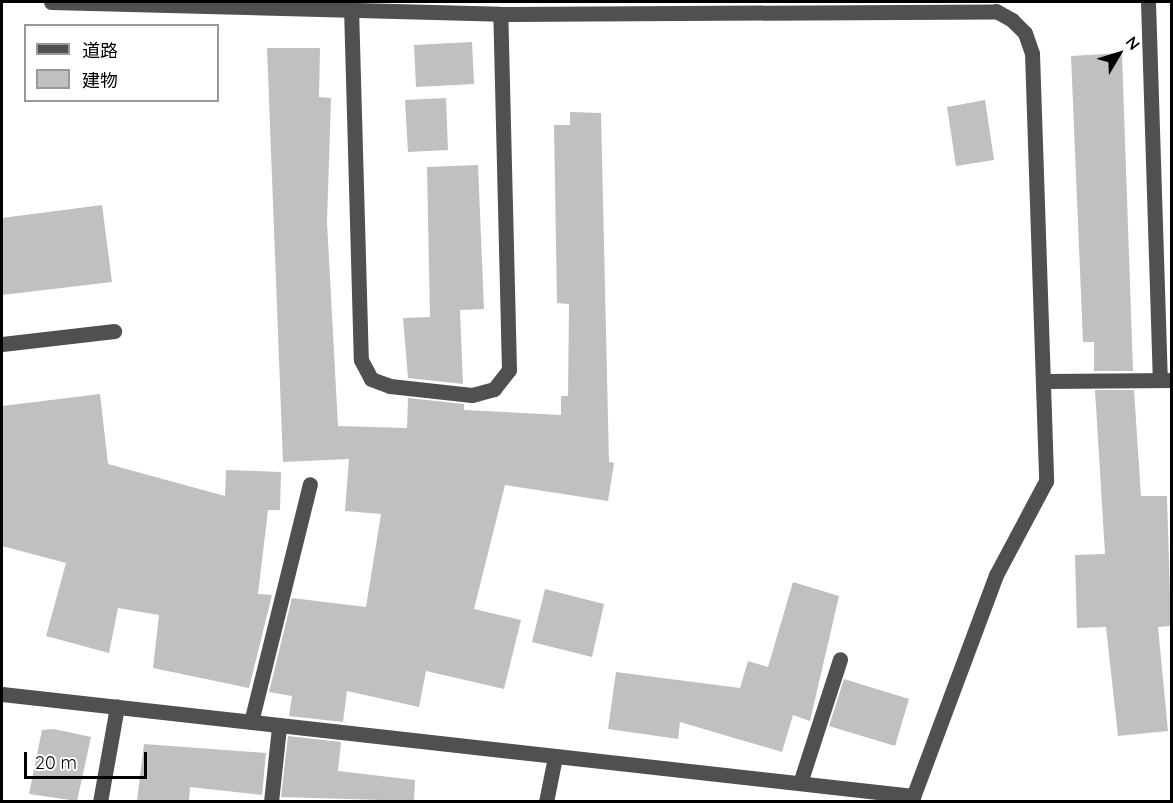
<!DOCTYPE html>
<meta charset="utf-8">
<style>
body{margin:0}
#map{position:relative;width:1173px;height:803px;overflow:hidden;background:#fff;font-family:Quicksand,"Noto Sans JP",sans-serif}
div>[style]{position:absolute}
.building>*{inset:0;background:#c0c0c0}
.minor>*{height:15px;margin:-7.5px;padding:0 7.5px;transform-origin:7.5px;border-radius:7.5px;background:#505050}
span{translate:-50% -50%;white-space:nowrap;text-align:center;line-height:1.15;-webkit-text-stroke:5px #fff;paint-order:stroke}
.frame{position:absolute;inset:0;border:3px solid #000;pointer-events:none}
.legend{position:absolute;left:24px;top:24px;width:195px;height:78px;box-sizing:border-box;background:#fff;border:2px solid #999;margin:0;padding:8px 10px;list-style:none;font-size:18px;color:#000}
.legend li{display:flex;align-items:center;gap:12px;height:30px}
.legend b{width:30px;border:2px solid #999}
.north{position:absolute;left:1089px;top:24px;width:60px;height:60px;-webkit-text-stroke:4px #fff;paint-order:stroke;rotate:52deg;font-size:16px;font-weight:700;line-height:24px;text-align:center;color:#000}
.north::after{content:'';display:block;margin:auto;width:21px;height:27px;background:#000;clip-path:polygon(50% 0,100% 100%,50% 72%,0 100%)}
.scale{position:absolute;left:24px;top:752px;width:123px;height:27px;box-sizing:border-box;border:3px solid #000;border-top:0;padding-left:8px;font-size:18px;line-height:21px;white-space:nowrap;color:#000;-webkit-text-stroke:4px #fff;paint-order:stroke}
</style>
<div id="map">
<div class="building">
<i style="clip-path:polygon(472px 42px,474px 84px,416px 87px,414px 45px)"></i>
<i style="clip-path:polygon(267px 48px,320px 48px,319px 97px,331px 98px,327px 222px,338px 426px,407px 428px,408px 398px,464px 404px,464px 410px,561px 415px,561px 396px,568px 396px,569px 304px,557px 303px,554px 125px,570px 125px,570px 112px,601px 113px,609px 462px,614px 463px,608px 501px,505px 485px,474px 609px,521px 620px,504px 689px,426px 671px,419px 707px,347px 691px,343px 722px,289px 716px,292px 696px,269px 692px,292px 598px,366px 607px,381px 514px,345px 511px,349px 459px,283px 462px)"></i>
<i style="clip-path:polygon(1122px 53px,1133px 371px,1094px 371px,1094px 342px,1083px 342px,1071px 56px)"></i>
<i style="clip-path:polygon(446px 98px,448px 150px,408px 152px,405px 100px)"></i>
<i style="clip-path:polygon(985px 100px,994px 160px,956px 166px,947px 107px)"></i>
<i style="clip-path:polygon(478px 165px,484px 309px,460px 310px,463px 384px,408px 378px,403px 318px,430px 317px,427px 167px)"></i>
<i style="clip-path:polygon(102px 205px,112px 282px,2px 295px,2px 218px)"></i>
<i style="clip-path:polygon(1095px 390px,1134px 390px,1141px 496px,1167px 496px,1171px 626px,1158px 627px,1168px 731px,1118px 736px,1106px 627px,1077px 628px,1075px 555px,1105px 554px)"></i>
<i style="clip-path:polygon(100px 394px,108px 464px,225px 496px,226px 470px,281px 472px,280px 510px,268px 510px,258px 594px,272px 595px,249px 688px,153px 668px,159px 615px,118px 608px,109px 653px,46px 636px,66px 563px,2px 546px,2px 406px)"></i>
<i style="clip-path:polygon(793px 582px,839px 596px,810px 721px,793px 715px,782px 752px,680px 722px,678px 739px,608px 729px,616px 672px,740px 688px,748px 661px,768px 667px)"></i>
<i style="clip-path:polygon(545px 589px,604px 604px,592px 657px,532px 642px)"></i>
<i style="clip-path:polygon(844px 679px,909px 699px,895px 746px,829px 726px)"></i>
<i style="clip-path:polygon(54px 729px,91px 737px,77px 801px,29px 794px,42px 730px)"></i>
<i style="clip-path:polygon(288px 736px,341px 742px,338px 771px,415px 780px,414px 801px,281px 797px)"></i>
<i style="clip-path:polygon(144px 744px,266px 753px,262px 795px,190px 787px,189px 801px,137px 801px)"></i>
</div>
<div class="minor">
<i style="left:51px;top:2px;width:449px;rotate:1.5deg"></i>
<i style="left:500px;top:14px;width:496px;rotate:-0.3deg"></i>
<i style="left:996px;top:11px;width:18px;rotate:29deg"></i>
<i style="left:1012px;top:20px;width:18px;rotate:45deg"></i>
<i style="left:1025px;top:33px;width:21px;rotate:71deg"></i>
<i style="left:1032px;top:53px;width:428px;rotate:88.1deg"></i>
<i style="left:1046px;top:481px;width:106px;rotate:118deg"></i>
<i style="left:996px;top:575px;width:242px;rotate:110.5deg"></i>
<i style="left:1148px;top:2px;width:378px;rotate:88.2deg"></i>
<i style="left:351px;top:7px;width:353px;rotate:88.4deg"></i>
<i style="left:361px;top:360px;width:21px;rotate:62deg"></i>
<i style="left:371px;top:379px;width:20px;rotate:20deg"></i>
<i style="left:390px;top:386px;width:82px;rotate:6.3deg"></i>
<i style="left:472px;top:395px;width:23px;rotate:-15deg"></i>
<i style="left:494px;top:389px;width:24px;rotate:-52deg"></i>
<i style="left:509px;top:370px;width:356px;rotate:-91.4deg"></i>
<i style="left:2px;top:344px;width:113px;rotate:-6.6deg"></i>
<i style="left:1047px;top:381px;width:125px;rotate:-0.5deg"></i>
<i style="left:2px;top:694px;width:917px;rotate:6.39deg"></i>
<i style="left:251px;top:722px;width:245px;rotate:-76.1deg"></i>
<i style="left:801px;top:780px;width:127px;rotate:-72.1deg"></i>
<i style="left:100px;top:802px;width:97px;rotate:-79.9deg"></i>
<i style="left:271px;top:802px;width:75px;rotate:-83.9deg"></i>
<i style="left:546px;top:802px;width:46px;rotate:-78.7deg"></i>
</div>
<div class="frame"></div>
<ul class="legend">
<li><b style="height:8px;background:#505050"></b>道路</li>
<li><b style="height:16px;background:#c0c0c0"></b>建物</li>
</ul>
<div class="north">N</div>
<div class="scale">20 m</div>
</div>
